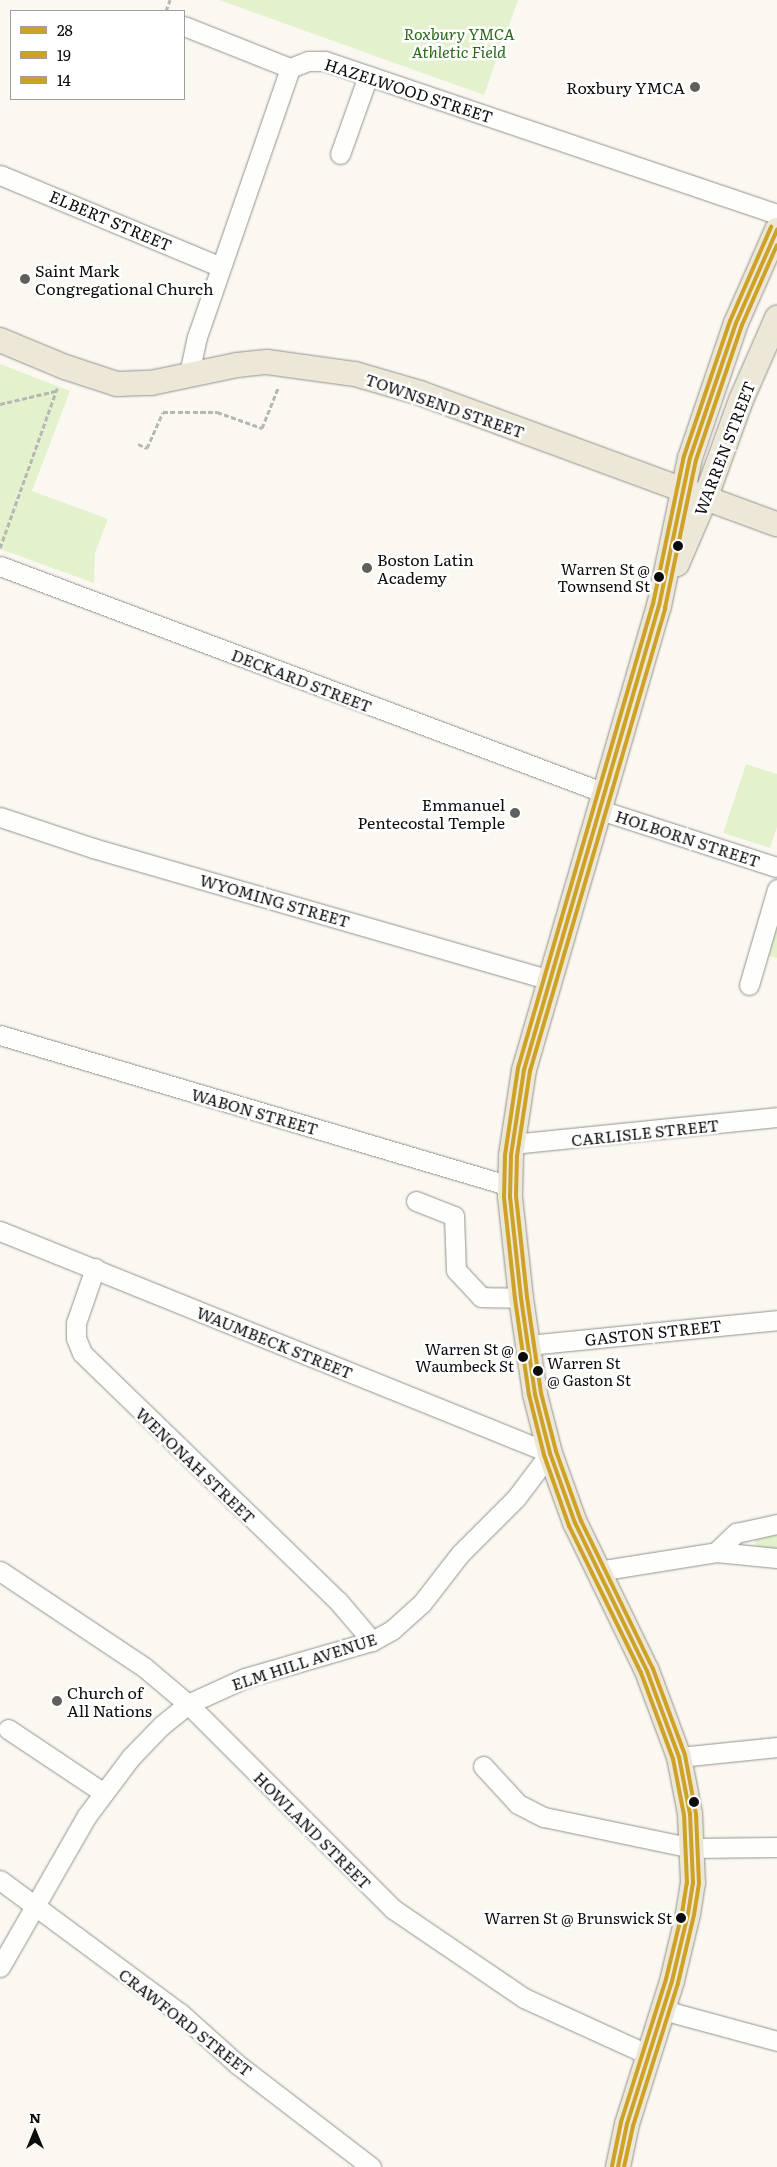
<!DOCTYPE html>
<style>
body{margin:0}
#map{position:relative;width:777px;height:2167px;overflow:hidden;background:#faf8f0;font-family:Literata,serif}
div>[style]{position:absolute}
.green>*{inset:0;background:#e3f2cd}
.path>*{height:3px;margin-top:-1.5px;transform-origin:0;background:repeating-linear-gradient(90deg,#b7b7b5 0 5px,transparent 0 7.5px)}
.roads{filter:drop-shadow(0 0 1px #93928f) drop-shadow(0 0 1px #93928f)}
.minor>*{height:19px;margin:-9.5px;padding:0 9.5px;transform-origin:9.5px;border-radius:9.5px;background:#fefefd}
.major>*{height:24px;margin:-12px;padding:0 12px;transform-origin:12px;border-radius:12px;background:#ece7d6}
.bus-1>*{height:4px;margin:-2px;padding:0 2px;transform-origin:2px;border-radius:2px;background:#cea226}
.bus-2>*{height:4px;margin:-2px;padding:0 2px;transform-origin:2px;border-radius:2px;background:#cea226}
.bus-3>*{height:4px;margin:-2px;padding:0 2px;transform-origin:2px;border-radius:2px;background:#cea226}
.dots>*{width:14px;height:14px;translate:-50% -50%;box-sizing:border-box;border:2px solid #fff;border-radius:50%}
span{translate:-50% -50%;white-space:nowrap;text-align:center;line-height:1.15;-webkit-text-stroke:5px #fff;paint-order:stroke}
.bus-label{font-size:15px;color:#0c0c0c}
.right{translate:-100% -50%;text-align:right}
.left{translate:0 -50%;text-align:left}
.park-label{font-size:16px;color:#296a17;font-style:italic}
.poi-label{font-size:16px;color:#0c0c0c}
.street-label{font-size:16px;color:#0c0c0c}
.legend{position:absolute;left:10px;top:10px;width:175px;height:90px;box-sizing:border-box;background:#fff;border:1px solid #9e9e9e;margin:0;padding:6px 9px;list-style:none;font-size:15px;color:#0c0c0c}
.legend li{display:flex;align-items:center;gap:10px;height:25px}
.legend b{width:25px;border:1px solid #9e9e9e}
.north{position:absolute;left:10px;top:2107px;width:50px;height:50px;-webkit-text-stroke:4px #fff;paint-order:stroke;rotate:0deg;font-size:14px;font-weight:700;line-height:20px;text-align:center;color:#0c0c0c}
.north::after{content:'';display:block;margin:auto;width:18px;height:22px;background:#0c0c0c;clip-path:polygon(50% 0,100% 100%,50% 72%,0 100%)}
</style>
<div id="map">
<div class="green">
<i style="clip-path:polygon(219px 0,518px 0,484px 95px)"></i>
<i style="clip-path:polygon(0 364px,70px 391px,32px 491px,108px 519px,95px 553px,94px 583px,0 549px)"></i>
<i style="clip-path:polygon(746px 764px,777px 774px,777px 827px,770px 848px,723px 833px)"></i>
<i style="clip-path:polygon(777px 920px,777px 958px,769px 956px)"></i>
<i style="clip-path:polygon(777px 1528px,777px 1549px,756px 1550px,754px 1530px)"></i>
</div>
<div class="path">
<i style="left:166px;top:11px;width:12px;rotate:-70deg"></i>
<i style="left:0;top:404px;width:57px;rotate:-13.1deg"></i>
<i style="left:138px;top:444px;width:10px;rotate:24deg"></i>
<i style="left:147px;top:448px;width:39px;rotate:-66deg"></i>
<i style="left:163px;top:412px;width:54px"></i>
<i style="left:217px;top:412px;width:48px;rotate:19.6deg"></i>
<i style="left:262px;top:428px;width:43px;rotate:-68.2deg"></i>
<i style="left:0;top:548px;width:172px;rotate:-70.3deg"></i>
</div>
<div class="roads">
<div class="minor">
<i style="left:184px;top:26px;width:114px;rotate:21.6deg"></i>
<i style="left:340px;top:154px;width:83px;rotate:-70.3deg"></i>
<i style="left:0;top:175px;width:239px;rotate:22.6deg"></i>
<i style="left:189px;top:374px;width:38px;rotate:-78deg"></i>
<i style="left:197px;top:337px;width:285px;rotate:-70.9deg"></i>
<i style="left:290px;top:68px;width:19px;rotate:-21deg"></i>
<i style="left:308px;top:61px;width:17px"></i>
<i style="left:325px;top:61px;width:477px;rotate:18.7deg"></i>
<i style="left:0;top:566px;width:646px;rotate:20.57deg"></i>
<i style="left:600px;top:810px;width:186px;rotate:17.9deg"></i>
<i style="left:0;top:817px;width:98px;rotate:18.4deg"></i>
<i style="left:93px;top:848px;width:476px;rotate:16.1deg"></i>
<i style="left:749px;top:985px;width:100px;rotate:-73.7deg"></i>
<i style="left:0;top:1035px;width:532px;rotate:16.49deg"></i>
<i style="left:512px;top:1144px;width:266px;rotate:-5.8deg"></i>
<i style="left:416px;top:1201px;width:41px;rotate:21.5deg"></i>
<i style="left:454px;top:1216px;width:54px;rotate:87.9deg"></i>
<i style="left:456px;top:1270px;width:37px;rotate:47deg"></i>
<i style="left:481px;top:1297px;width:40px;rotate:1.4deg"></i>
<i style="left:0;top:1231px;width:593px;rotate:21.98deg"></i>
<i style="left:550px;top:1453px;width:56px;rotate:127.1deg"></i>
<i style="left:516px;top:1498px;width:79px;rotate:135deg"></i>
<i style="left:460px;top:1554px;width:62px;rotate:127.8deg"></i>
<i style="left:422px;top:1603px;width:40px;rotate:138deg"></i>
<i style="left:392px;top:1630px;width:23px;rotate:151deg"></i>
<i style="left:372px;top:1641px;width:132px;rotate:163.8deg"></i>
<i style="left:245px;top:1678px;width:63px;rotate:155.5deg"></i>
<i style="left:188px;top:1704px;width:33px;rotate:141deg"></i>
<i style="left:162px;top:1725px;width:45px;rotate:134.1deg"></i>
<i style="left:131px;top:1757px;width:75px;rotate:126.9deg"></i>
<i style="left:86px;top:1817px;width:173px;rotate:119.8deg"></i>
<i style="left:95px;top:1268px;width:58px;rotate:109.1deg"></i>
<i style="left:76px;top:1323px;width:15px;rotate:90deg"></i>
<i style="left:76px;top:1338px;width:16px;rotate:68deg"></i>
<i style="left:82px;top:1353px;width:356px;rotate:44.1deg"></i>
<i style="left:338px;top:1601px;width:52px;rotate:49.6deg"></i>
<i style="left:528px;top:1345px;width:250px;rotate:-5.7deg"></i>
<i style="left:716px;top:1552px;width:28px;rotate:-44deg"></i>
<i style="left:736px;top:1533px;width:42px;rotate:-12.4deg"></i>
<i style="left:0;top:1571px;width:173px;rotate:33.7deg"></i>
<i style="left:144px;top:1667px;width:57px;rotate:40.1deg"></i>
<i style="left:188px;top:1704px;width:290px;rotate:45deg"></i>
<i style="left:393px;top:1909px;width:158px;rotate:34.2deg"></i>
<i style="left:524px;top:1998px;width:137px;rotate:24.5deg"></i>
<i style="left:598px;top:1571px;width:120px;rotate:-9.1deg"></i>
<i style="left:716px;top:1552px;width:61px;rotate:5.6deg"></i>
<i style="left:8px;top:1729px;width:115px;rotate:33.7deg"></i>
<i style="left:679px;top:1757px;width:99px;rotate:-5.8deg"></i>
<i style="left:483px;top:1766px;width:52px;rotate:47.4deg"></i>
<i style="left:518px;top:1804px;width:29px;rotate:27deg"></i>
<i style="left:544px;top:1817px;width:151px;rotate:11.8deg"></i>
<i style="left:692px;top:1848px;width:85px;rotate:-0.7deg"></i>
<i style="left:0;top:1880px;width:224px;rotate:36.5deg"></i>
<i style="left:180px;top:2013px;width:76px;rotate:41.8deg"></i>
<i style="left:237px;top:2064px;width:169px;rotate:37.5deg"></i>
<i style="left:663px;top:2010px;width:118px;rotate:15.2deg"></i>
</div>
<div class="major">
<i style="left:0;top:340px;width:70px;rotate:22.6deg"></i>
<i style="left:65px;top:367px;width:55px;rotate:18.1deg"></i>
<i style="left:117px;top:384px;width:34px;rotate:-2deg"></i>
<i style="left:151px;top:383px;width:88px;rotate:-11.8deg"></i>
<i style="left:237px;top:365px;width:30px;rotate:-6deg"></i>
<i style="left:267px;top:362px;width:89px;rotate:7.8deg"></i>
<i style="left:355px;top:374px;width:68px;rotate:16.3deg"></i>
<i style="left:420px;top:393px;width:380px;rotate:20.2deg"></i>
<i style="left:677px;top:564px;width:71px;rotate:-66.7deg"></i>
<i style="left:705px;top:499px;width:105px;rotate:-70deg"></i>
<i style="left:741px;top:400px;width:90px;rotate:-66.3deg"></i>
<i style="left:618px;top:2167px;width:44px;rotate:-78.2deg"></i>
<i style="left:627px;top:2124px;width:150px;rotate:-72.5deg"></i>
<i style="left:672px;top:1981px;width:69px;rotate:-76.6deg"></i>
<i style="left:688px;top:1914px;width:31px;rotate:-81deg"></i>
<i style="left:693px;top:1883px;width:69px;rotate:-92.5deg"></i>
<i style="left:690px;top:1814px;width:58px;rotate:-100.9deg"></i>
<i style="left:679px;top:1757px;width:92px;rotate:-110.4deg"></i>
<i style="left:647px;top:1671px;width:165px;rotate:-115.9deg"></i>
<i style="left:575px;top:1523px;width:74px;rotate:-109.7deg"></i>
<i style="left:550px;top:1453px;width:61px;rotate:-104.3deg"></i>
<i style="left:535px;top:1394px;width:97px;rotate:-98.3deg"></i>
<i style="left:521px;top:1298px;width:103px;rotate:-96.2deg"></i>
<i style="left:510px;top:1196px;width:41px;rotate:-88.6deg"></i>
<i style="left:511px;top:1155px;width:86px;rotate:-81.3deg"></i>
<i style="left:524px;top:1070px;width:483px;rotate:-73.8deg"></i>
<i style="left:659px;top:606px;width:151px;rotate:-78.2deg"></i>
<i style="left:690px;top:458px;width:143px;rotate:-71.2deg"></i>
<i style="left:736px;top:323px;width:102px;rotate:-66.2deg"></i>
</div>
</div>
<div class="bus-1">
<i style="left:618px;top:2167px;width:44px;rotate:-78.2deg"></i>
<i style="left:627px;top:2124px;width:150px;rotate:-72.5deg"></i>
<i style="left:672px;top:1981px;width:69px;rotate:-76.6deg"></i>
<i style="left:688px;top:1914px;width:31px;rotate:-81deg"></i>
<i style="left:693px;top:1883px;width:69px;rotate:-92.5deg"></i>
<i style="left:690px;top:1814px;width:58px;rotate:-100.9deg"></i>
<i style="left:679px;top:1757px;width:92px;rotate:-110.4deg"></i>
<i style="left:647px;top:1671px;width:165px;rotate:-115.9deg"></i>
<i style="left:575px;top:1523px;width:74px;rotate:-109.7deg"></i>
<i style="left:550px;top:1453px;width:61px;rotate:-104.3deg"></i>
<i style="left:535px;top:1394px;width:97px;rotate:-98.3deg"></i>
<i style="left:521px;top:1298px;width:103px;rotate:-96.2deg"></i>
<i style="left:510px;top:1196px;width:41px;rotate:-88.6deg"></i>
<i style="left:511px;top:1155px;width:86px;rotate:-81.3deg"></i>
<i style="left:524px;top:1070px;width:483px;rotate:-73.8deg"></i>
<i style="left:659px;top:606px;width:151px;rotate:-78.2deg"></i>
<i style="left:690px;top:458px;width:143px;rotate:-71.2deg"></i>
<i style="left:736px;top:323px;width:102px;rotate:-66.2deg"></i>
</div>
<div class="bus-2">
<i style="left:624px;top:2167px;width:42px;rotate:-77.6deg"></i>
<i style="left:633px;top:2126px;width:150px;rotate:-72.5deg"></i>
<i style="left:678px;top:1983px;width:70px;rotate:-76.8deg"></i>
<i style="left:694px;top:1915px;width:32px;rotate:-81deg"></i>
<i style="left:699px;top:1883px;width:69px;rotate:-92.5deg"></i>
<i style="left:696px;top:1814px;width:60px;rotate:-100.6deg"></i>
<i style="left:685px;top:1755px;width:92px;rotate:-110.4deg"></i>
<i style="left:653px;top:1669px;width:165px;rotate:-115.9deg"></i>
<i style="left:581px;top:1521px;width:74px;rotate:-109.7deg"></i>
<i style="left:556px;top:1451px;width:60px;rotate:-104.5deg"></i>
<i style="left:541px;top:1393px;width:97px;rotate:-98.3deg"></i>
<i style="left:527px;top:1297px;width:102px;rotate:-96.2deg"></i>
<i style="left:516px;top:1196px;width:40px;rotate:-88.6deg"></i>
<i style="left:517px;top:1156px;width:86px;rotate:-81.3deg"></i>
<i style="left:530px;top:1071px;width:482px;rotate:-73.7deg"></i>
<i style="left:665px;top:608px;width:151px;rotate:-78.2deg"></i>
<i style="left:696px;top:460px;width:143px;rotate:-71.2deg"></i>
<i style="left:742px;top:325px;width:87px;rotate:-66.4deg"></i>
</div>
<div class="bus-3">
<i style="left:612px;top:2166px;width:45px;rotate:-78.4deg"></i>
<i style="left:621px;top:2122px;width:150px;rotate:-72.5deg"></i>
<i style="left:666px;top:1979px;width:68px;rotate:-76.4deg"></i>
<i style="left:682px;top:1913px;width:30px;rotate:-81deg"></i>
<i style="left:687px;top:1883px;width:68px;rotate:-92.5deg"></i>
<i style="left:684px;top:1815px;width:57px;rotate:-101.1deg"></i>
<i style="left:673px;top:1759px;width:92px;rotate:-110.4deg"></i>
<i style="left:641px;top:1673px;width:164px;rotate:-116.1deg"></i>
<i style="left:569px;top:1526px;width:75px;rotate:-109.4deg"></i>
<i style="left:544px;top:1455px;width:62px;rotate:-104deg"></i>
<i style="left:529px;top:1395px;width:97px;rotate:-98.3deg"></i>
<i style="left:515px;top:1299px;width:103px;rotate:-96.2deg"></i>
<i style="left:504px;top:1197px;width:42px;rotate:-88.6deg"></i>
<i style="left:505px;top:1155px;width:88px;rotate:-81.5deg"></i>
<i style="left:518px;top:1068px;width:483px;rotate:-73.8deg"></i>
<i style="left:653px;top:604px;width:151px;rotate:-78.2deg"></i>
<i style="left:684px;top:456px;width:143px;rotate:-71.2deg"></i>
<i style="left:730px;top:321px;width:103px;rotate:-66.4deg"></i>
</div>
<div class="dots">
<i style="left:695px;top:87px;background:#5f5f5c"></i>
<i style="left:25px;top:279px;background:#5f5f5c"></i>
<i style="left:678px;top:546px;background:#0c0c0c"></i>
<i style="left:367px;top:568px;background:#5f5f5c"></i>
<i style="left:659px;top:577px;background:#0c0c0c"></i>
<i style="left:515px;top:813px;background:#5f5f5c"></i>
<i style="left:523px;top:1357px;background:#0c0c0c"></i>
<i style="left:538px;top:1371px;background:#0c0c0c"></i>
<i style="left:57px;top:1701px;background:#5f5f5c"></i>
<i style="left:694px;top:1802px;background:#0c0c0c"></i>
<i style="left:681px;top:1918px;background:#0c0c0c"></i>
</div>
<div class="bus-label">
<span class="right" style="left:650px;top:577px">Warren St @<br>Townsend St</span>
<span class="right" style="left:514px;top:1357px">Warren St @<br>Waumbeck St</span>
<span class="left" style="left:547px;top:1371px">Warren St<br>@ Gaston St</span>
<span class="right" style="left:672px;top:1918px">Warren St @ Brunswick St</span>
</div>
<div class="park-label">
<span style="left:459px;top:42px">Roxbury YMCA<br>Athletic Field</span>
</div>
<div class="poi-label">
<span class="right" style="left:685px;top:87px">Roxbury YMCA</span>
<span class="left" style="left:35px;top:279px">Saint Mark<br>Congregational Church</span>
<span class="left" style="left:377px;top:568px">Boston Latin<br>Academy</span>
<span class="right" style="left:505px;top:813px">Emmanuel<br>Pentecostal Temple</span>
<span class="left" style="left:67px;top:1701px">Church of<br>All Nations</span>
</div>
<div class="street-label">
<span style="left:409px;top:90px;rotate:18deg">HAZELWOOD STREET</span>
<span style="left:111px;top:220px;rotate:23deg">ELBERT STREET</span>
<span style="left:445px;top:405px;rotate:19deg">TOWNSEND STREET</span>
<span style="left:724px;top:448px;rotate:-69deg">WARREN STREET</span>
<span style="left:302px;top:680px;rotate:21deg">DECKARD STREET</span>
<span style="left:688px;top:838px;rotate:18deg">HOLBORN STREET</span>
<span style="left:275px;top:900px;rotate:16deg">WYOMING STREET</span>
<span style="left:255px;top:1111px;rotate:16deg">WABON STREET</span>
<span style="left:645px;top:1132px;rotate:-6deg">CARLISLE STREET</span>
<span style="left:653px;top:1332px;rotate:-6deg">GASTON STREET</span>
<span style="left:275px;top:1342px;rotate:22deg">WAUMBECK STREET</span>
<span style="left:196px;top:1465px;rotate:44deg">WENONAH STREET</span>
<span style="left:304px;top:1661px;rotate:-18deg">ELM HILL AVENUE</span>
<span style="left:313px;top:1830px;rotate:45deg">HOWLAND STREET</span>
<span style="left:186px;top:2022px;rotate:38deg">CRAWFORD STREET</span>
</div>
<ul class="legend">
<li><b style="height:6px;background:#cea226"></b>28</li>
<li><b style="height:6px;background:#cea226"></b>19</li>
<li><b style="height:6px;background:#cea226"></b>14</li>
</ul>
<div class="north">N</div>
</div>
